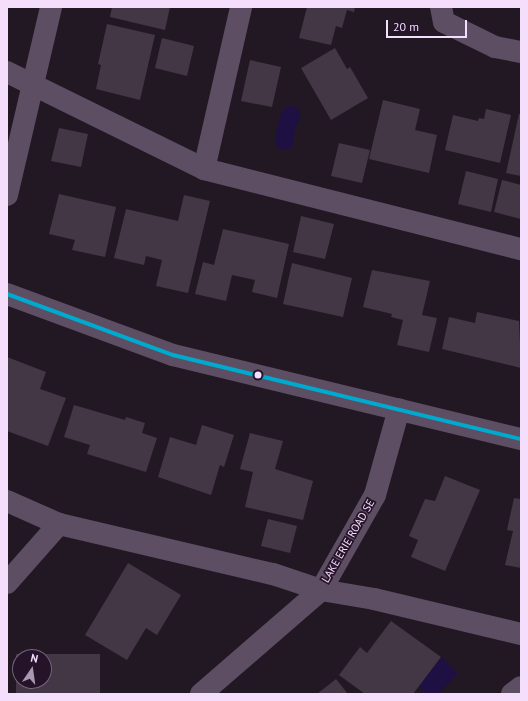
<!DOCTYPE html>
<style>
body{margin:0}
#map{position:relative;width:528px;height:701px;overflow:hidden;background:#221824;font-family:"PT Sans",sans-serif}
div>[style]{position:absolute}
.water>*{inset:0;background:#1e1042}
.building>*{inset:0;background:#433645}
.minor>*{height:22px;margin:-11px;padding:0 11px;transform-origin:11px;border-radius:11px;background:#5d4e63}
.bus-1>*{height:4px;margin:-2px;padding:0 2px;transform-origin:2px;border-radius:2px;background:#00a9ce}
.dots>*{width:11px;height:11px;translate:-50% -50%;box-sizing:border-box;border:2px solid #251329;border-radius:50%}
span{translate:-50% -50%;white-space:nowrap;text-align:center;line-height:1.15;-webkit-text-stroke:3.5px #251329;paint-order:stroke}
.street-label{font-size:11px;color:#f5ddfc}
.frame{position:absolute;inset:0;border:8px solid #f5ddfc;pointer-events:none}
.north{position:absolute;left:12px;top:649px;width:40px;height:40px;box-sizing:border-box;background:#251329;border:1px solid #78647d;border-radius:50%;rotate:13deg;font-size:11px;font-weight:700;line-height:16px;text-align:center;color:#f5ddfc}
.north::after{content:'';display:block;margin:auto;width:14px;height:18px;background:#ab98b0;clip-path:polygon(50% 0,100% 100%,50% 72%,0 100%)}
.scale{position:absolute;left:386px;top:20px;width:81px;height:18px;box-sizing:border-box;border:2px solid #f5ddfc;border-top:0;padding-left:5px;font-size:12px;line-height:14px;white-space:nowrap;color:#f5ddfc;-webkit-text-stroke:3px #251329;paint-order:stroke}
</style>
<div id="map">
<div class="water">
<i style="clip-path:polygon(291px 105px,299px 110px,301px 116px,295px 128px,292px 149px,282px 149px,276px 146px,276px 134px,282px 110px)"></i>
<i style="clip-path:polygon(442px 657px,458px 673px,438px 694px,426px 694px,416px 684px)"></i>
</div>
<div class="building">
<i style="clip-path:polygon(112px 7px,170px 7px,165px 30px,110px 17px)"></i>
<i style="clip-path:polygon(307px 7px,355px 7px,354px 12px,347px 10px,342px 28px,336px 26px,331px 45px,299px 38px)"></i>
<i style="clip-path:polygon(107px 24px,155px 35px,140px 100px,96px 89px,101px 65px,98px 64px)"></i>
<i style="clip-path:polygon(162px 38px,194px 46px,187px 76px,155px 68px)"></i>
<i style="clip-path:polygon(335px 48px,347px 69px,350px 67px,368px 98px,331px 120px,301px 68px)"></i>
<i style="clip-path:polygon(250px 60px,281px 67px,272px 107px,241px 101px)"></i>
<i style="clip-path:polygon(383px 100px,420px 109px,415px 130px,437px 135px,429px 173px,369px 159px)"></i>
<i style="clip-path:polygon(486px 109px,511px 115px,500px 163px,445px 150px,453px 115px,478px 121px,479px 118px,484px 119px)"></i>
<i style="clip-path:polygon(519px 114px,521px 114px,521px 176px,506px 173px)"></i>
<i style="clip-path:polygon(59px 128px,88px 134px,81px 167px,51px 161px)"></i>
<i style="clip-path:polygon(339px 143px,370px 150px,362px 183px,331px 176px)"></i>
<i style="clip-path:polygon(466px 171px,498px 179px,491px 212px,458px 204px)"></i>
<i style="clip-path:polygon(502px 180px,521px 185px,521px 219px,494px 212px)"></i>
<i style="clip-path:polygon(59px 194px,116px 207px,105px 257px,72px 250px,75px 240px,49px 234px)"></i>
<i style="clip-path:polygon(184px 195px,210px 201px,188px 293px,156px 286px,162px 260px,146px 256px,144px 265px,114px 258px,126px 209px,178px 221px)"></i>
<i style="clip-path:polygon(301px 216px,334px 224px,325px 259px,293px 252px)"></i>
<i style="clip-path:polygon(223px 229px,289px 244px,277px 298px,252px 292px,255px 280px,232px 275px,226px 301px,195px 294px,203px 262px,214px 265px)"></i>
<i style="clip-path:polygon(292px 263px,352px 278px,343px 317px,283px 304px)"></i>
<i style="clip-path:polygon(372px 270px,430px 281px,422px 315px,437px 318px,429px 352px,397px 345px,403px 320px,391px 317px,392px 314px,363px 307px)"></i>
<i style="clip-path:polygon(477px 312px,519px 321px,521px 368px,442px 349px,449px 317px,475px 323px)"></i>
<i style="clip-path:polygon(7px 357px,46px 372px,40px 389px,66px 398px,48px 446px,7px 431px)"></i>
<i style="clip-path:polygon(74px 405px,125px 420px,126px 417px,145px 423px,142px 433px,157px 438px,146px 472px,87px 454px,90px 445px,64px 437px)"></i>
<i style="clip-path:polygon(202px 425px,234px 435px,224px 467px,220px 465px,211px 495px,158px 477px,170px 437px,196px 445px)"></i>
<i style="clip-path:polygon(250px 433px,283px 441px,275px 469px,313px 481px,303px 520px,245px 507px,253px 472px,240px 469px)"></i>
<i style="clip-path:polygon(445px 476px,480px 490px,445px 571px,411px 557px,418px 540px,409px 536px,425px 499px,435px 501px)"></i>
<i style="clip-path:polygon(514px 498px,521px 499px,521px 568px,505px 565px,513px 531px,507px 530px)"></i>
<i style="clip-path:polygon(268px 519px,297px 526px,290px 553px,261px 546px)"></i>
<i style="clip-path:polygon(128px 563px,181px 595px,157px 635px,146px 628px,127px 660px,85px 635px)"></i>
<i style="clip-path:polygon(391px 621px,441px 657px,413px 694px,365px 694px,339px 675px,360px 647px,367px 653px)"></i>
<i style="clip-path:polygon(evenodd,16px 654px,100px 654px,100px 694px,16px 694px,16px 654px,20px 657px,44px 657px,44px 681px,20px 681px,20px 657px)"></i>
<i style="clip-path:polygon(336px 679px,348px 694px,317px 694px)"></i>
</div>
<div class="minor">
<i style="left:441px;top:7px;width:15px;rotate:79deg"></i>
<i style="left:444px;top:22px;width:57px;rotate:26.1deg"></i>
<i style="left:495px;top:47px;width:26px;rotate:11deg"></i>
<i style="left:7px;top:72px;width:220px;rotate:26.2deg"></i>
<i style="left:204px;top:169px;width:327px;rotate:14.2deg"></i>
<i style="left:204px;top:169px;width:166px;rotate:-77.1deg"></i>
<i style="left:7px;top:195px;width:193px;rotate:-76.8deg"></i>
<i style="left:7px;top:294px;width:177px;rotate:20.2deg"></i>
<i style="left:173px;top:355px;width:358px;rotate:13.6deg"></i>
<i style="left:7px;top:501px;width:57px;rotate:23.9deg"></i>
<i style="left:59px;top:524px;width:220px;rotate:13.2deg"></i>
<i style="left:273px;top:574px;width:51px;rotate:18.4deg"></i>
<i style="left:321px;top:590px;width:54px;rotate:9.6deg"></i>
<i style="left:374px;top:599px;width:151px;rotate:13.4deg"></i>
<i style="left:7px;top:583px;width:79px;rotate:-48.6deg"></i>
<i style="left:201px;top:694px;width:159px;rotate:-40.9deg"></i>
<i style="left:321px;top:590px;width:109px;rotate:-60.4deg"></i>
<i style="left:375px;top:495px;width:89px;rotate:-74.4deg"></i>
<i style="left:512px;top:694px;width:11px;rotate:-38deg"></i>
</div>
<div class="bus-1">
<i style="left:7px;top:294px;width:177px;rotate:20.2deg"></i>
<i style="left:173px;top:355px;width:358px;rotate:13.6deg"></i>
</div>
<div class="dots">
<i style="left:258px;top:375px;background:#f5ddfc"></i>
</div>
<div class="street-label">
<span style="left:348px;top:541px;rotate:-60deg">LAKE ERIE ROAD SE</span>
</div>
<div class="frame"></div>
<div class="north">N</div>
<div class="scale">20 m</div>
</div>
